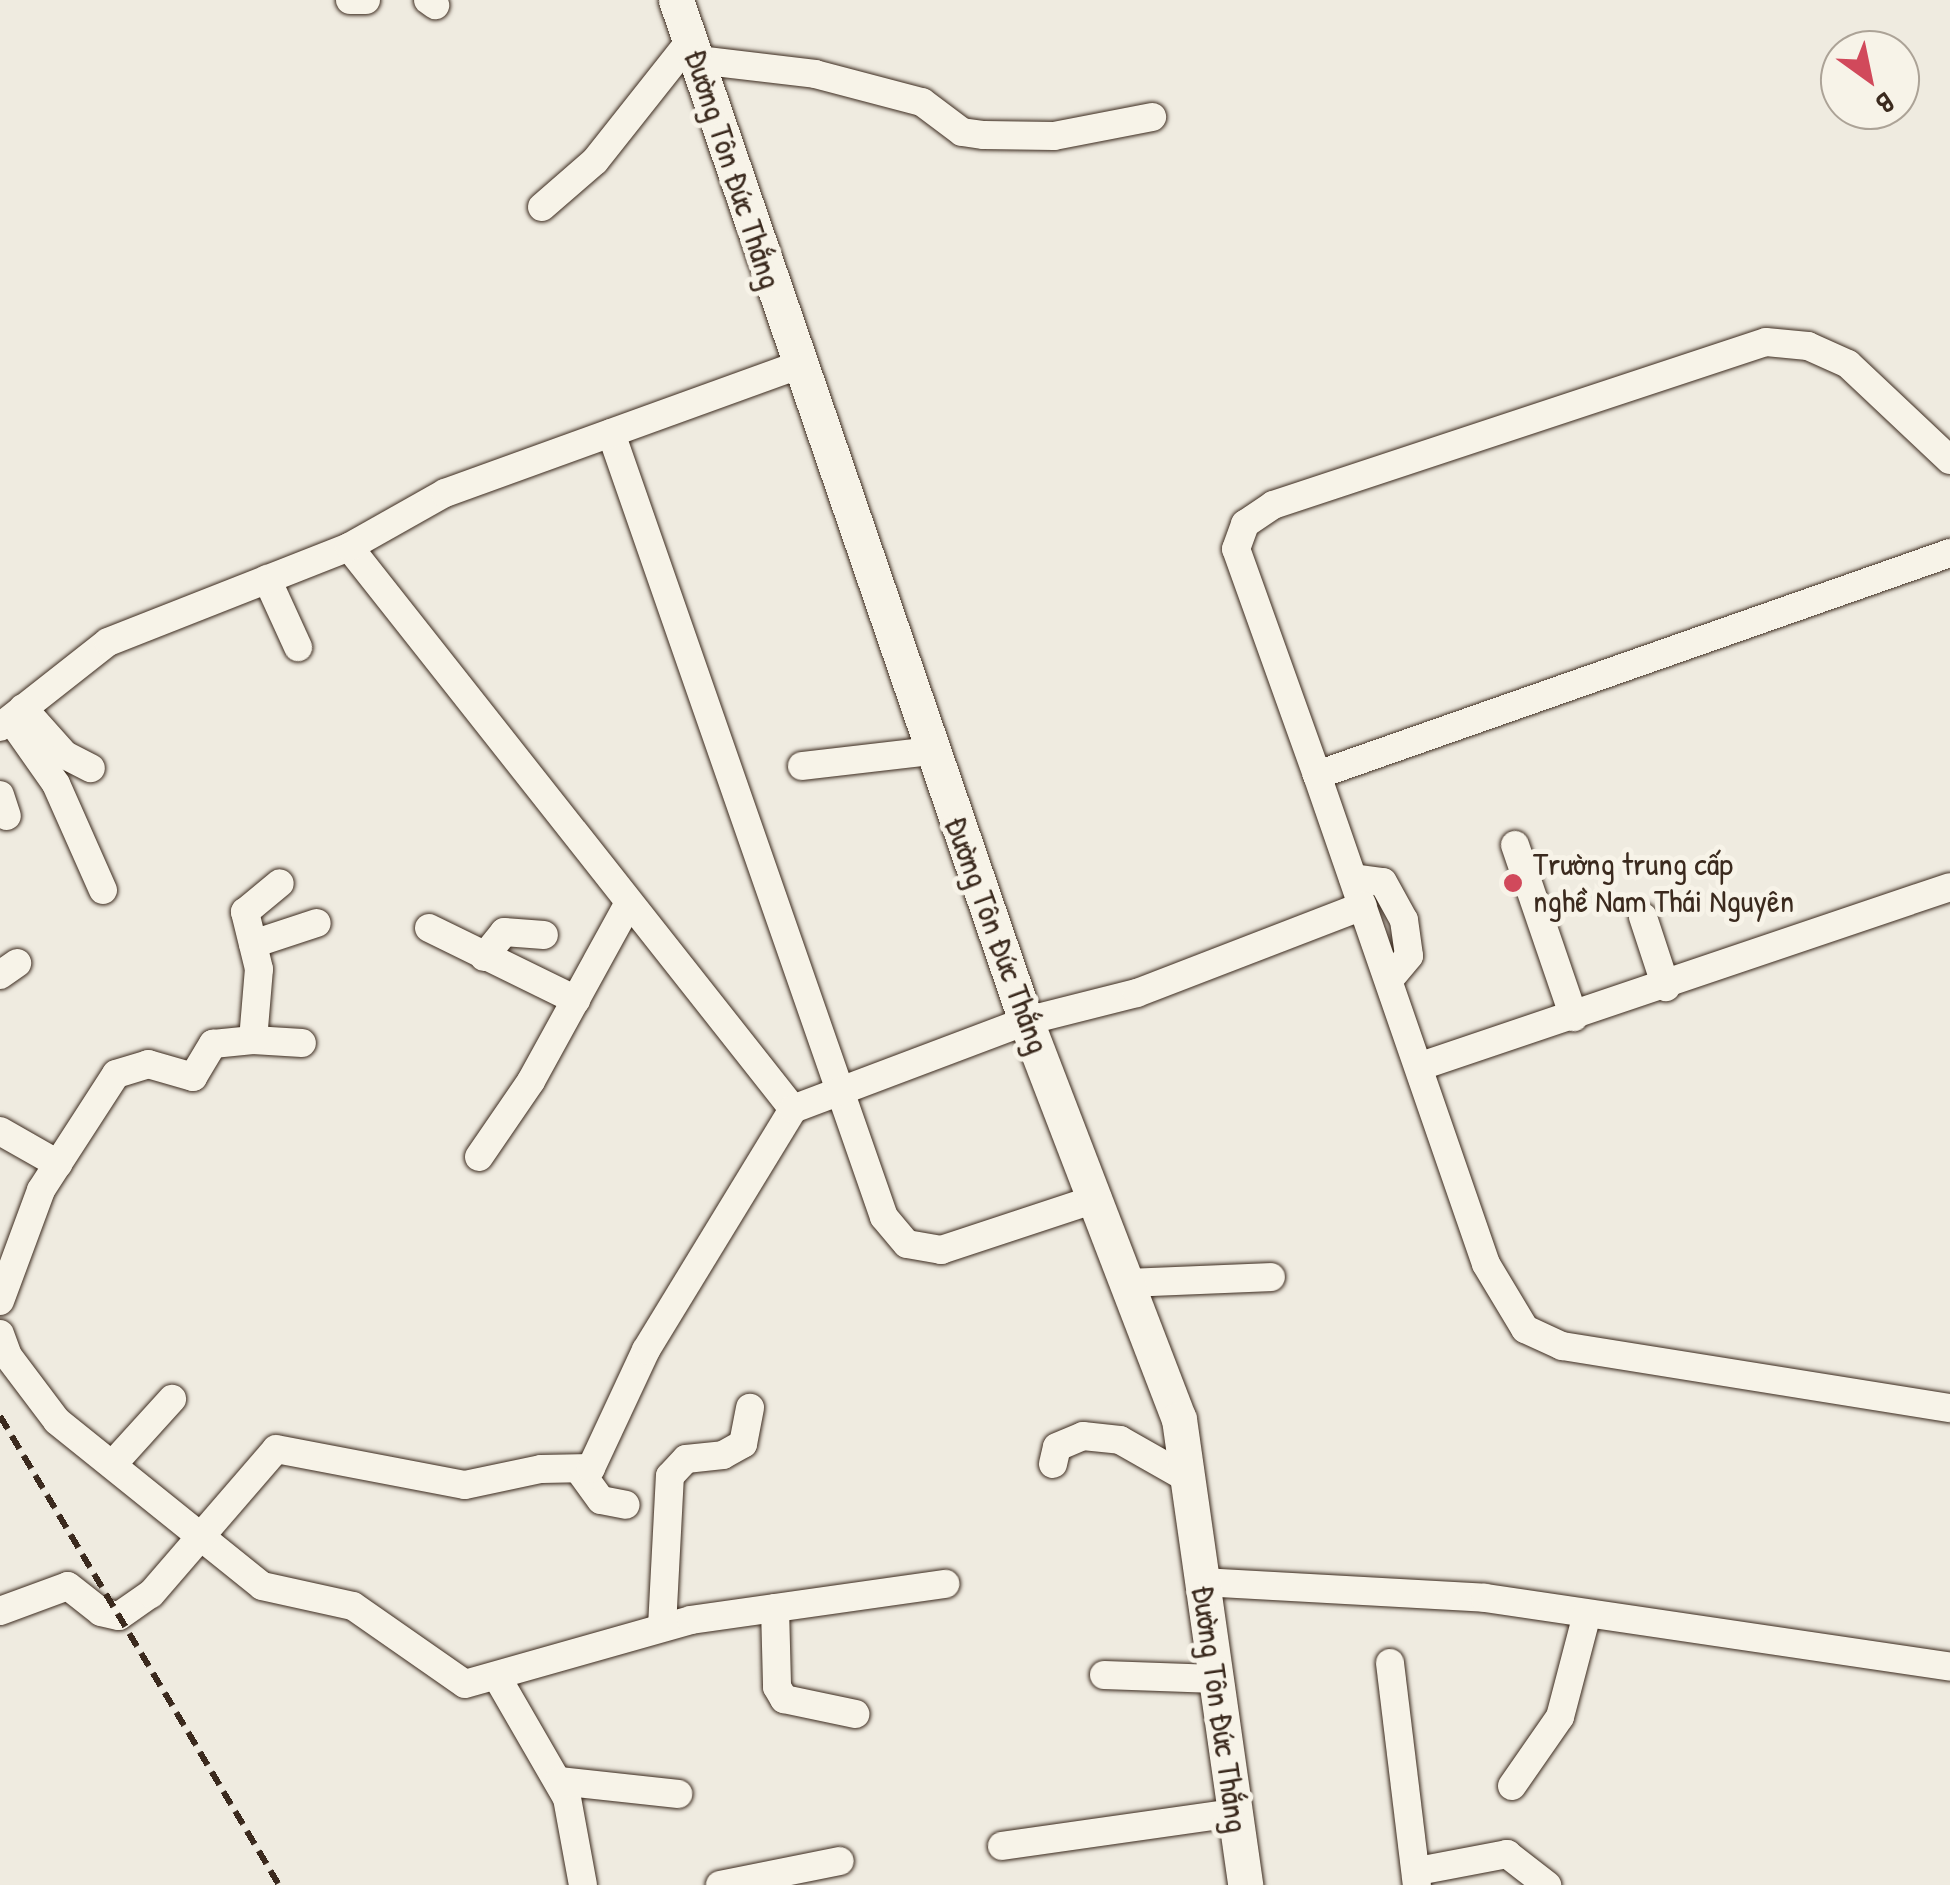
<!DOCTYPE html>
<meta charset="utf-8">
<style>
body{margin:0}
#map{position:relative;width:1950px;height:1885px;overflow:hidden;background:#efebe0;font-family:"Patrick Hand",sans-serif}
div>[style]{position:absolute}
.roads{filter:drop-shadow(0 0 2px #3b2a1e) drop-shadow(0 0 2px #3b2a1e)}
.minor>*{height:28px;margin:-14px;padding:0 14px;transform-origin:14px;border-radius:14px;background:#f7f3e8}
.major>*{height:35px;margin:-17.5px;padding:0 17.5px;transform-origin:17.5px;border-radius:17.5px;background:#f7f3e8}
.rail>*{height:6px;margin-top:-3px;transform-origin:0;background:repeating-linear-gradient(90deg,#3b2a1e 0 15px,transparent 0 23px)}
.dots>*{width:28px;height:28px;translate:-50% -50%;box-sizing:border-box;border:5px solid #f7f3e8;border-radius:50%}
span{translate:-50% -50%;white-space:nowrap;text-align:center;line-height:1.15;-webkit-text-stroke:10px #f7f3e8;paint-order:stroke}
.street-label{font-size:32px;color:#3b2a1e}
.poi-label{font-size:32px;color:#3b2a1e}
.left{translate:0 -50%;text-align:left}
.north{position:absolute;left:1820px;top:30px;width:100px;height:100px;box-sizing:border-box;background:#f7f3e8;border:2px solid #aca397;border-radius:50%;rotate:147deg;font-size:28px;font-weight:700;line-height:40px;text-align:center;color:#3b2a1e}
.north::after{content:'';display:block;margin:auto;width:35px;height:45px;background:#d1495b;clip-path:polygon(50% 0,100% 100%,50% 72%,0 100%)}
</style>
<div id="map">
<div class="roads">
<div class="minor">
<i style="left:350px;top:0;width:16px"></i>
<i style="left:428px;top:0;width:9px;rotate:36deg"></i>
<i style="left:698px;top:60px;width:118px;rotate:6.8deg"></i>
<i style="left:815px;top:74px;width:111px;rotate:14.7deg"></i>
<i style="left:922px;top:102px;width:50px;rotate:36.9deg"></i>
<i style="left:962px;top:132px;width:22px;rotate:8deg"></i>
<i style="left:984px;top:135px;width:70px;rotate:0.8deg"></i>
<i style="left:1054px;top:136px;width:100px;rotate:-11deg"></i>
<i style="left:542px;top:207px;width:70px;rotate:-41deg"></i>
<i style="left:595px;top:161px;width:154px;rotate:-51.6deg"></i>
<i style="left:611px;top:433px;width:830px;rotate:70.8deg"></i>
<i style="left:884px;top:1217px;width:35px;rotate:50deg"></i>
<i style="left:907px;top:1244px;width:35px;rotate:10deg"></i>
<i style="left:941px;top:1250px;width:165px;rotate:-18.3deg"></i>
<i style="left:349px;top:547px;width:716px;rotate:51.69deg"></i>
<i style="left:1950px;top:553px;width:671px;rotate:160.67deg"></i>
<i style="left:1317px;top:775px;width:517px;rotate:70.93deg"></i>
<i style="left:1486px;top:1264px;width:76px;rotate:59deg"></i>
<i style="left:1525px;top:1329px;width:41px;rotate:24.7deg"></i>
<i style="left:1562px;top:1346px;width:393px;rotate:9.1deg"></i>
<i style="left:267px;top:579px;width:75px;rotate:65.5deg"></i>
<i style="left:23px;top:708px;width:63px;rotate:48.2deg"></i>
<i style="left:65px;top:755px;width:29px;rotate:27deg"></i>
<i style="left:11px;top:720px;width:78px;rotate:54.9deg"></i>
<i style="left:56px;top:784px;width:116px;rotate:66.1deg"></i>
<i style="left:0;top:727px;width:137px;rotate:-38.2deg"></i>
<i style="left:108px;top:642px;width:259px;rotate:-21.5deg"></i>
<i style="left:349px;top:547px;width:110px;rotate:-29.4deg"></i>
<i style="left:445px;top:493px;width:375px;rotate:-19.9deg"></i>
<i style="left:802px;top:766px;width:130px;rotate:-6.6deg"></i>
<i style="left:1317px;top:775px;width:240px;rotate:-109.7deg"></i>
<i style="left:1236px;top:549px;width:27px;rotate:-70deg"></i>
<i style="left:1245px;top:524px;width:34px;rotate:-34deg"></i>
<i style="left:1273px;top:505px;width:519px;rotate:-18.3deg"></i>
<i style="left:1766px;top:342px;width:42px;rotate:5.4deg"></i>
<i style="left:1808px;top:346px;width:44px;rotate:24.2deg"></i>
<i style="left:1848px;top:364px;width:140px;rotate:43.3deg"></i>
<i style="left:0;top:795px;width:22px;rotate:72deg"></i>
<i style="left:1515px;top:845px;width:182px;rotate:71.1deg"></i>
<i style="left:1353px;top:878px;width:30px;rotate:8deg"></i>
<i style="left:1383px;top:882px;width:43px;rotate:61.1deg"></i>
<i style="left:1404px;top:920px;width:36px;rotate:82deg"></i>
<i style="left:1409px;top:956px;width:31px;rotate:130deg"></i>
<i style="left:1643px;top:917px;width:74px;rotate:71.8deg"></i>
<i style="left:429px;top:928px;width:164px;rotate:26.1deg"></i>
<i style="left:253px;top:944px;width:67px;rotate:-18.2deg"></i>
<i style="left:484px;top:957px;width:32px;rotate:-51deg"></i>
<i style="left:504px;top:932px;width:40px;rotate:4.3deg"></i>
<i style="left:0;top:975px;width:21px;rotate:-35deg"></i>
<i style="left:253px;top:1040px;width:49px;rotate:3.5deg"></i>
<i style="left:1421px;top:1066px;width:558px;rotate:-18.69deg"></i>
<i style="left:0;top:1131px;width:67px;rotate:29.6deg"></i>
<i style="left:479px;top:1157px;width:92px;rotate:-55.6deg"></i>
<i style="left:531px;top:1081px;width:203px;rotate:-61.2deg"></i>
<i style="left:1129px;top:1283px;width:142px;rotate:-2.4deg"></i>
<i style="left:0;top:1301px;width:118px;rotate:-69.7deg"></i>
<i style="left:41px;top:1190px;width:138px;rotate:-57.1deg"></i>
<i style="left:116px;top:1074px;width:34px;rotate:-17deg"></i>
<i style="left:148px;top:1064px;width:47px;rotate:16.1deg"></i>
<i style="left:193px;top:1077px;width:39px;rotate:-59deg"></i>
<i style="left:213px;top:1044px;width:40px;rotate:-5.7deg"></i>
<i style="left:253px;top:1040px;width:71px;rotate:-85.2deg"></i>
<i style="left:259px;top:969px;width:59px;rotate:-103.8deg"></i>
<i style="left:245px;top:912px;width:45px;rotate:-39.6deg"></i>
<i style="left:0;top:1334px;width:23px;rotate:70deg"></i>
<i style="left:8px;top:1356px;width:81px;rotate:53deg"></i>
<i style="left:57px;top:1421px;width:263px;rotate:38.8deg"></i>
<i style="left:262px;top:1586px;width:93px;rotate:12.4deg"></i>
<i style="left:353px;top:1606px;width:136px;rotate:34.9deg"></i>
<i style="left:465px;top:1684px;width:235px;rotate:-15.8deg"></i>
<i style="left:691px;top:1620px;width:257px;rotate:-8.1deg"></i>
<i style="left:113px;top:1464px;width:88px;rotate:-47.8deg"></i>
<i style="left:1053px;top:1464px;width:17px;rotate:-77deg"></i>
<i style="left:1057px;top:1447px;width:28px;rotate:-23deg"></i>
<i style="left:1083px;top:1436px;width:37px;rotate:6deg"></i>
<i style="left:1120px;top:1440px;width:77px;rotate:29.6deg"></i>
<i style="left:579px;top:1470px;width:37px;rotate:54deg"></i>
<i style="left:601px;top:1500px;width:25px;rotate:11deg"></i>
<i style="left:1202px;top:1582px;width:283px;rotate:3.2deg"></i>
<i style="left:1485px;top:1598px;width:470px;rotate:8.4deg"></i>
<i style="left:775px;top:1608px;width:79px;rotate:88.5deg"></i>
<i style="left:777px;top:1687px;width:14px;rotate:60deg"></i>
<i style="left:784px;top:1699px;width:73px;rotate:11.9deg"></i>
<i style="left:0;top:1611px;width:72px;rotate:-20.2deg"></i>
<i style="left:68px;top:1586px;width:42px;rotate:38.2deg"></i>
<i style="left:101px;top:1612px;width:18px;rotate:13deg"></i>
<i style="left:119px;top:1616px;width:39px;rotate:-35deg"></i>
<i style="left:151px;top:1594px;width:191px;rotate:-49.2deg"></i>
<i style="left:276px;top:1449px;width:192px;rotate:10.8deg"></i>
<i style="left:465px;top:1485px;width:78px;rotate:-11.9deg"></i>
<i style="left:541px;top:1469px;width:50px;rotate:-1.1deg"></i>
<i style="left:591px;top:1468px;width:130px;rotate:-65deg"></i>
<i style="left:646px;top:1350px;width:282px;rotate:-58.6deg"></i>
<i style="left:793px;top:1109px;width:249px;rotate:-20.7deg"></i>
<i style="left:1026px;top:1021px;width:114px;rotate:-14.2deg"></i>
<i style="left:1137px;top:993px;width:242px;rotate:-21.1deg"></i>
<i style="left:662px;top:1627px;width:151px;rotate:-87deg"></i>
<i style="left:670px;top:1476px;width:23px;rotate:-47deg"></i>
<i style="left:686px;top:1459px;width:37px;rotate:-6deg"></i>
<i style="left:723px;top:1455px;width:23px;rotate:-29deg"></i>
<i style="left:743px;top:1444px;width:37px;rotate:-79deg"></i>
<i style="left:1390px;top:1663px;width:224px;rotate:83.1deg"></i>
<i style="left:1104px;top:1675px;width:112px;rotate:2deg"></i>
<i style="left:497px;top:1677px;width:140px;rotate:60deg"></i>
<i style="left:567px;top:1798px;width:88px;rotate:79.6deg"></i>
<i style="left:559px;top:1781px;width:120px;rotate:6.2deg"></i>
<i style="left:1512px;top:1786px;width:84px;rotate:-55.2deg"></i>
<i style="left:1560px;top:1717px;width:106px;rotate:-75.3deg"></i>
<i style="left:1002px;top:1846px;width:235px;rotate:-8.1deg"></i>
<i style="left:1418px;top:1871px;width:91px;rotate:-10.8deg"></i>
<i style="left:1507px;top:1854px;width:51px;rotate:37.8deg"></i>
<i style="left:720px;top:1885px;width:122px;rotate:-11.3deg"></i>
</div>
<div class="major">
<i style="left:676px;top:0;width:1079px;rotate:71.08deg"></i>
<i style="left:1026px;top:1021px;width:426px;rotate:69deg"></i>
<i style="left:1179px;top:1419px;width:471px;rotate:81.9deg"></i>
</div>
</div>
<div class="rail">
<i style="left:0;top:1416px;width:546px;rotate:59.25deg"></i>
</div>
<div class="dots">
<i style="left:1513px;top:883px;background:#d1495b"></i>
</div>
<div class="street-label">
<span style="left:733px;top:169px;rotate:72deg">Đường Tôn Đức Thắng</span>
<span style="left:997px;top:935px;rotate:70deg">Đường Tôn Đức Thắng</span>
<span style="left:1220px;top:1709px;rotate:82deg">Đường Tôn Đức Thắng</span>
</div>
<div class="poi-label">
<span class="left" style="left:1533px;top:883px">Trường trung cấp<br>nghề Nam Thái Nguyên</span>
</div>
<div class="north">B</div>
</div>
